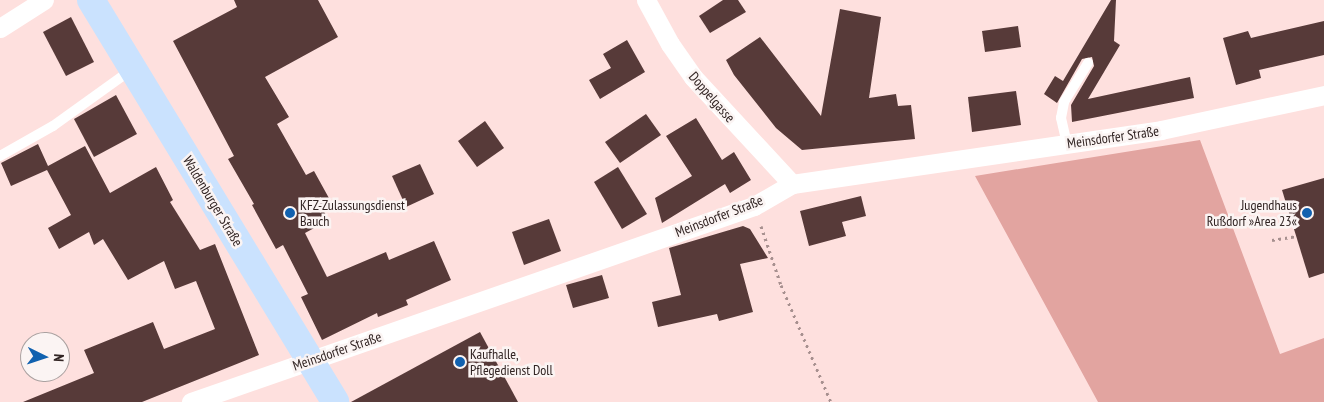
<!DOCTYPE html>
<meta charset="utf-8">
<style>
body{margin:0}
#map{position:relative;width:1324px;height:402px;overflow:hidden;background:#fee0de;font-family:"PT Sans Narrow",sans-serif}
div>[style]{position:absolute}
.green>*{inset:0;background:#e2a4a0}
.building>*{inset:0;background:#573a39}
.path>*{height:3px;margin-top:-1.5px;transform-origin:0;background:repeating-linear-gradient(90deg,#a7908f 0 2.5px,transparent 0 6.5px)}
.service>*{height:10px;margin:-5px;padding:0 5px;transform-origin:5px;border-radius:5px;background:#fff}
.minor>*{height:19px;margin:-9.5px;padding:0 9.5px;transform-origin:9.5px;border-radius:9.5px;background:#fff}
.secondary>*{height:28px;margin:-14px;padding:0 14px;transform-origin:14px;border-radius:14px;background:#cae2fe}
.dots>*{width:14px;height:14px;translate:-50% -50%;box-sizing:border-box;border:2px solid #fbf4f3;border-radius:50%}
span{translate:-50% -50%;white-space:nowrap;text-align:center;line-height:1.15;-webkit-text-stroke:5px #fbf4f3;paint-order:stroke}
.street-label{font-size:14px;color:#312423}
.poi-label{font-size:14px;color:#312423}
.left{translate:0 -50%;text-align:left}
.right{translate:-100% -50%;text-align:right}
.north{position:absolute;left:20px;top:332px;width:50px;height:50px;box-sizing:border-box;background:#fbf4f3;border:1px solid #aaa1a0;border-radius:50%;rotate:94deg;font-size:14px;font-weight:700;line-height:20px;text-align:center;color:#312423}
.north::after{content:'';display:block;margin:auto;width:18px;height:22px;background:#1161af;clip-path:polygon(50% 0,100% 100%,50% 72%,0 100%)}
</style>
<div id="map">
<div class="green">
<i style="clip-path:polygon(1200px 140px,1280px 354px,1324px 338px,1324px 402px,1098px 402px,975px 176px)"></i>
</div>
<div class="building">
<i style="clip-path:polygon(234px 0,318px 0,338px 37px,265px 77px,289px 117px,277px 124px,306px 175px,314px 171px,330px 200px,320px 205px,329px 220px,305px 233px,327px 277px,386px 252px,389px 260px,434px 241px,451px 280px,406px 300px,408px 305px,378px 317px,377px 313px,322px 340px,301px 297px,308px 294px,283px 245px,276px 249px,252px 205px,254px 204px,228px 159px,234px 156px,173px 41px,237px 7px)"></i>
<i style="clip-path:polygon(723px 0,738px 0,746px 12px,710px 33px,699px 16px)"></i>
<i style="clip-path:polygon(1111px 0,1116px 0,1114px 41px,1120px 45px,1088px 99px,1190px 77px,1194px 98px,1072px 122px,1071px 105px,1094px 66px,1092px 57px,1082px 59px,1057px 103px,1044px 94px,1055px 76px,1063px 81px)"></i>
<i style="clip-path:polygon(840px 9px,881px 17px,869px 98px,896px 94px,898px 106px,911px 105px,915px 139px,802px 150px,776px 128px,734px 75px,726px 60px,760px 37px,821px 116px)"></i>
<i style="clip-path:polygon(71px 17px,94px 62px,66px 76px,43px 32px)"></i>
<i style="clip-path:polygon(1324px 21px,1324px 55px,1259px 70px,1261px 78px,1236px 85px,1223px 38px,1248px 31px,1251px 38px)"></i>
<i style="clip-path:polygon(1018px 26px,1021px 47px,985px 52px,982px 31px)"></i>
<i style="clip-path:polygon(627px 40px,645px 72px,600px 99px,589px 80px,611px 68px,603px 54px)"></i>
<i style="clip-path:polygon(1016px 91px,1021px 125px,972px 132px,968px 97px)"></i>
<i style="clip-path:polygon(116px 95px,137px 134px,94px 157px,74px 119px)"></i>
<i style="clip-path:polygon(646px 114px,661px 135px,620px 163px,605px 142px)"></i>
<i style="clip-path:polygon(696px 118px,722px 160px,734px 152px,751px 180px,730px 193px,725px 184px,662px 223px,655px 198px,692px 176px,666px 136px)"></i>
<i style="clip-path:polygon(485px 121px,504px 148px,477px 167px,458px 141px)"></i>
<i style="clip-path:polygon(38px 144px,48px 166px,85px 146px,110px 193px,156px 167px,173px 200px,170px 202px,200px 250px,215px 244px,259px 355px,142px 402px,23px 402px,94px 373px,84px 350px,153px 322px,164px 349px,215px 329px,196px 281px,175px 289px,164px 261px,128px 280px,103px 239px,94px 245px,89px 232px,59px 249px,48px 228px,71px 215px,47px 170px,11px 186px,1px 163px)"></i>
<i style="clip-path:polygon(420px 164px,434px 194px,406px 207px,392px 176px)"></i>
<i style="clip-path:polygon(618px 167px,647px 214px,622px 229px,594px 182px)"></i>
<i style="clip-path:polygon(1324px 178px,1324px 273px,1309px 278px,1282px 190px)"></i>
<i style="clip-path:polygon(861px 196px,866px 216px,842px 222px,846px 236px,809px 246px,800px 211px)"></i>
<i style="clip-path:polygon(549px 219px,561px 251px,524px 265px,512px 232px)"></i>
<i style="clip-path:polygon(743px 226px,750px 229px,768px 258px,740px 264px,753px 312px,719px 321px,717px 314px,658px 327px,652px 302px,681px 295px,669px 248px)"></i>
<i style="clip-path:polygon(602px 275px,609px 298px,573px 308px,566px 285px)"></i>
<i style="clip-path:polygon(480px 332px,518px 402px,351px 402px)"></i>
</div>
<div class="path">
<i style="left:761px;top:226px;width:62px;rotate:71.3deg"></i>
<i style="left:781px;top:285px;width:127px;rotate:66.9deg"></i>
<i style="left:1272px;top:240px;width:24px;rotate:-9deg"></i>
</div>
<div class="service">
<i style="left:1067px;top:144px;width:27px;rotate:-103deg"></i>
<i style="left:1061px;top:118px;width:16px;rotate:-79deg"></i>
<i style="left:1064px;top:102px;width:46px;rotate:-58.4deg"></i>
<i style="left:0;top:156px;width:61px;rotate:-29.5deg"></i>
<i style="left:53px;top:126px;width:96px;rotate:-35.7deg"></i>
</div>
<div class="minor">
<i style="left:646px;top:0;width:50px;rotate:61.4deg"></i>
<i style="left:670px;top:44px;width:40px;rotate:55.1deg"></i>
<i style="left:693px;top:77px;width:146px;rotate:47.2deg"></i>
<i style="left:0;top:28px;width:52px;rotate:-32.5deg"></i>
<i style="left:191px;top:402px;width:596px;rotate:-19.19deg"></i>
<i style="left:754px;top:206px;width:44px;rotate:-30.1deg"></i>
<i style="left:792px;top:184px;width:373px;rotate:-8.3deg"></i>
<i style="left:1161px;top:130px;width:167px;rotate:-12.1deg"></i>
</div>
<div class="secondary">
<i style="left:91px;top:0;width:470px;rotate:58.7deg"></i>
</div>
<div class="dots">
<i style="left:290px;top:213px;background:#1161af"></i>
<i style="left:1307px;top:213px;background:#1161af"></i>
<i style="left:460px;top:362px;background:#1161af"></i>
</div>
<div class="street-label">
<span style="left:712px;top:97px;rotate:49deg">Doppelgasse</span>
<span style="left:1113px;top:137px;rotate:-8deg">Meinsdorfer Straße</span>
<span style="left:213px;top:201px;rotate:59deg">Waldenburger Straße</span>
<span style="left:719px;top:216px;rotate:-21deg">Meinsdorfer Straße</span>
<span style="left:337px;top:351px;rotate:-19deg">Meinsdorfer Straße</span>
</div>
<div class="poi-label">
<span class="left" style="left:300px;top:213px">KFZ-Zulassungsdienst<br>Bauch</span>
<span class="right" style="left:1297px;top:213px">Jugendhaus<br>Rußdorf »Area 23«</span>
<span class="left" style="left:470px;top:362px">Kaufhalle,<br>Pflegedienst Doll</span>
</div>
<div class="north">N</div>
</div>
